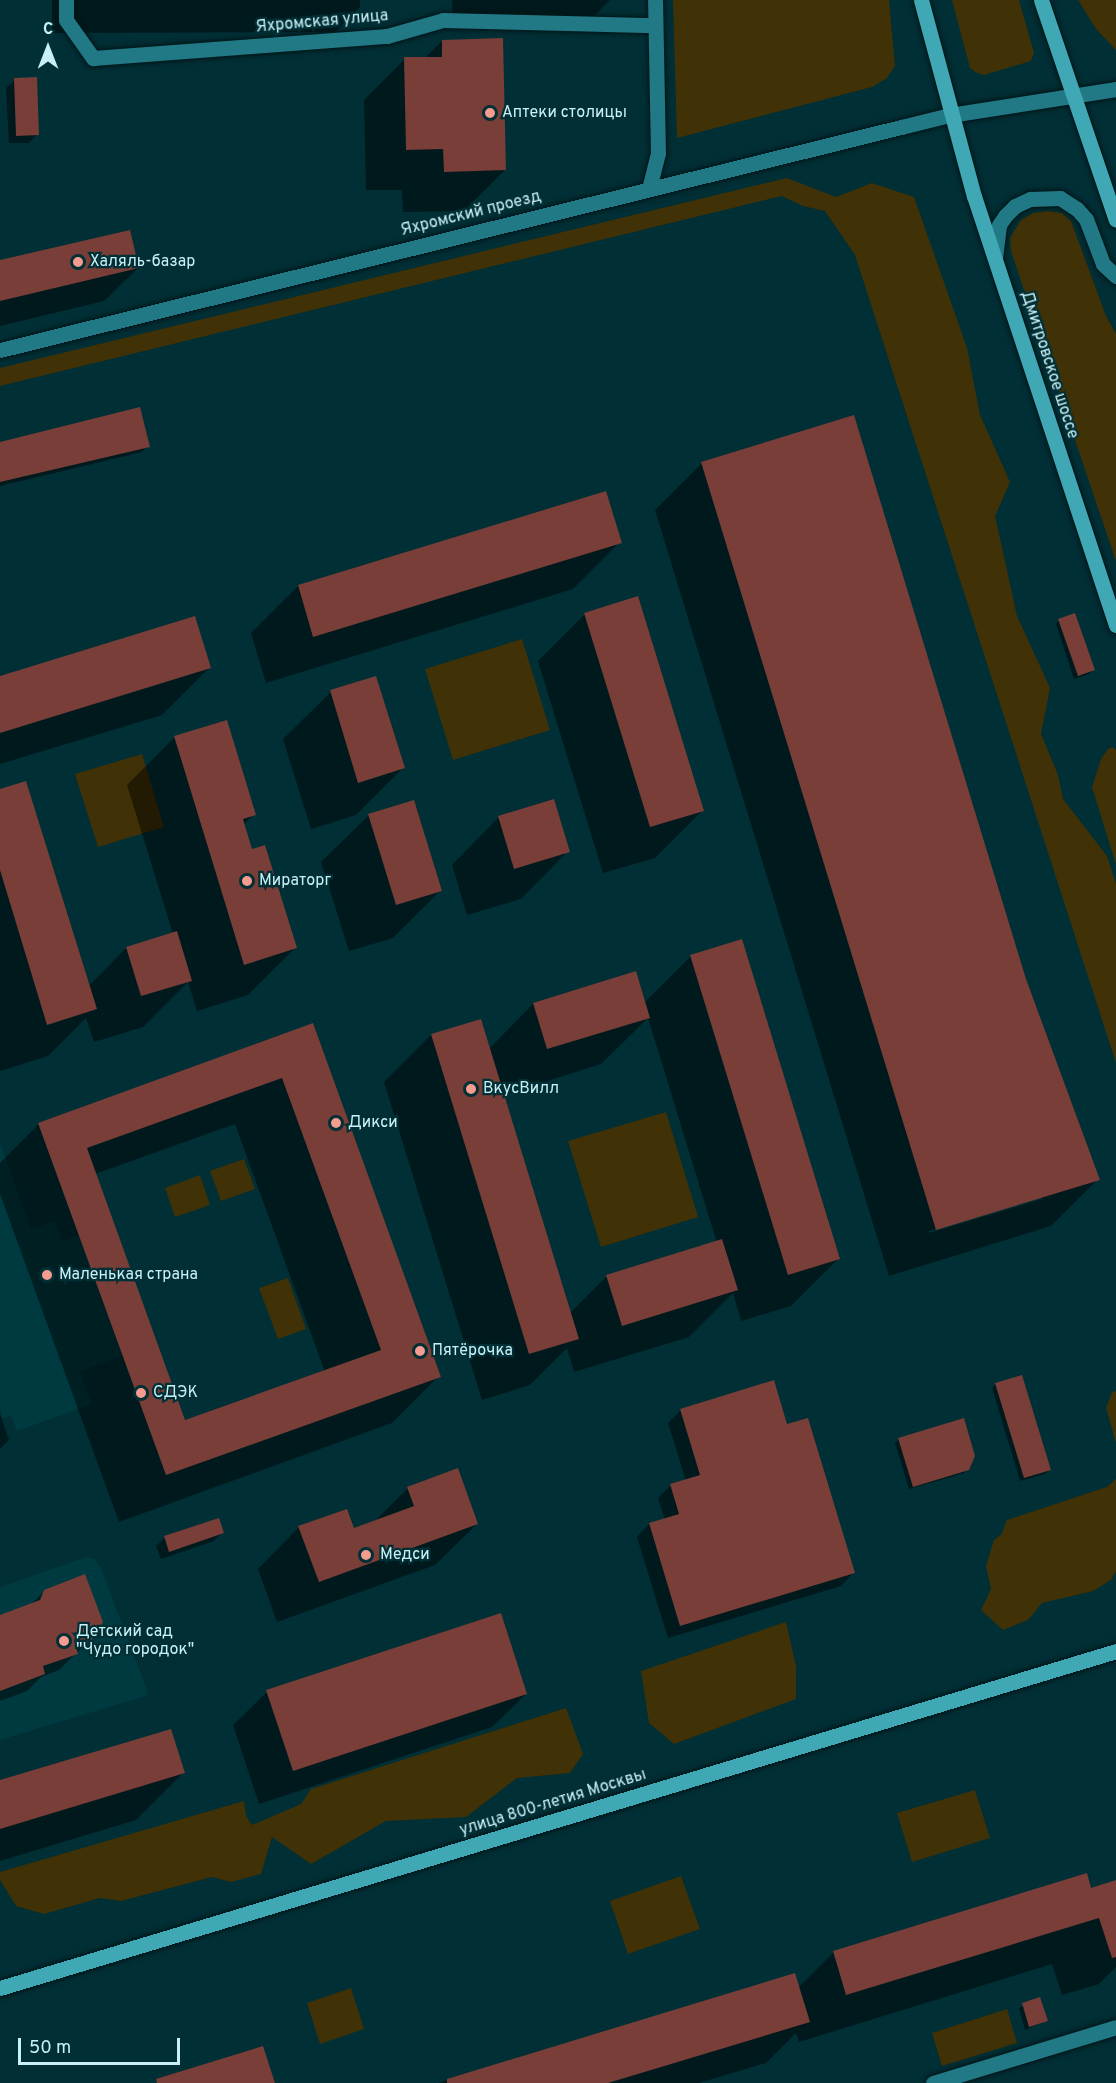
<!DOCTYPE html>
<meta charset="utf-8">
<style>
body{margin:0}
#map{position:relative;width:1116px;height:2083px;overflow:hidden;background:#002f35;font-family:Overpass,sans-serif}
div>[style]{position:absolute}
.built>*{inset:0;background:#003a41}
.green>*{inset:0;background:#413106}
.shadow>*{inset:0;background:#0007}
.building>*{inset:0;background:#783e37}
.roads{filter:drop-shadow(0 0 2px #001518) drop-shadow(0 0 2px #001518)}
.minor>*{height:15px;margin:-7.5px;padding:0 7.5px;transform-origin:7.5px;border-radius:7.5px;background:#207984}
.major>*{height:15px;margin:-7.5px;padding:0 7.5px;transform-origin:7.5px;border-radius:7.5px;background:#40a7b5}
.dots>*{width:16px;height:16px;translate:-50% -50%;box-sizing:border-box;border:3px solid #002f35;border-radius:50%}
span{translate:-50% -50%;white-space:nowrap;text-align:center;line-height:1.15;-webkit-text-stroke:4.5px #002f35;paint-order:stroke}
.street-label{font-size:16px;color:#c9f0f6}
.poi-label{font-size:16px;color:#c9f0f6}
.left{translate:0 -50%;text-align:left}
.north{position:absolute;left:18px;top:18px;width:60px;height:60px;-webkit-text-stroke:4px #002f35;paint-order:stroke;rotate:0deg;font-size:16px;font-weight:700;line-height:24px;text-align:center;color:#c9f0f6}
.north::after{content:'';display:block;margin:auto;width:21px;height:27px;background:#c9f0f6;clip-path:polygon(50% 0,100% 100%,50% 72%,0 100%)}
.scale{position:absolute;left:18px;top:2038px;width:162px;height:27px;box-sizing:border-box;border:3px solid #c9f0f6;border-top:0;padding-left:8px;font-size:18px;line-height:21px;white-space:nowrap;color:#c9f0f6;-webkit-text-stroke:4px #002f35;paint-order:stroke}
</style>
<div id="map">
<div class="built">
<i style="clip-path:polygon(0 1143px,31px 1229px,55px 1221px,62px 1241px,79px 1235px,122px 1356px,80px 1371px,92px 1404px,17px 1431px,11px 1415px,3px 1418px,0 1409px)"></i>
<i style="clip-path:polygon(87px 1557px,94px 1559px,100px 1566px,149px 1695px,0 1740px,0 1587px)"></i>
</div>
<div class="green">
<i style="clip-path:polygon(673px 0,889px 0,895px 66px,887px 78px,872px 87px,677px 138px)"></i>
<i style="clip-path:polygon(952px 0,1019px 0,1034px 53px,1031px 61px,984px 75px,977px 73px,970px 68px)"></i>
<i style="clip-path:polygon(1078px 0,1116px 0,1116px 50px,1096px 29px)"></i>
<i style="clip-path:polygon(787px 178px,836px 197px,872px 183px,914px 197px,967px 348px,980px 415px,1010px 482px,995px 516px,1017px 616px,1050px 688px,1041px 734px,1058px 775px,1063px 799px,1107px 856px,1116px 884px,1116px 1063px,855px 255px,825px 211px,803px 206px,782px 196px,0 386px,0 368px)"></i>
<i style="clip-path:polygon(1047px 211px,1062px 213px,1071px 221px,1106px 316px,1116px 334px,1116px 561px,1011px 251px,1010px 238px,1020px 221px,1033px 213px)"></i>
<i style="clip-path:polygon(522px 639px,550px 730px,453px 760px,425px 669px)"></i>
<i style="clip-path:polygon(1113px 747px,1116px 750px,1116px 865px,1092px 787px,1101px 759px,1108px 749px)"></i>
<i style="clip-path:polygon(142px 754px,164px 827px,98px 847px,75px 774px)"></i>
<i style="clip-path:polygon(666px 1112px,698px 1217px,601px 1247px,568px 1141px)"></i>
<i style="clip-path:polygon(244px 1159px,255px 1189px,221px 1201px,210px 1171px)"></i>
<i style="clip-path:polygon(200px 1175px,210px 1205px,175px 1217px,165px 1188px)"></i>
<i style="clip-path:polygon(288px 1278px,306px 1329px,278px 1339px,259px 1288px)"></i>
<i style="clip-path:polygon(1116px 1391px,1116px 1443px,1106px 1408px,1112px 1392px)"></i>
<i style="clip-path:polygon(1116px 1479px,1116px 1571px,1111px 1580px,1093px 1591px,1042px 1603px,1028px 1620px,1003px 1630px,981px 1610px,991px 1589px,986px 1566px,994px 1540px,1001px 1535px,1007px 1520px,1107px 1487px)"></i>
<i style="clip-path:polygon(786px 1622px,796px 1666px,796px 1699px,674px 1744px,649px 1723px,641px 1671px)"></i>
<i style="clip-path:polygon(566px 1708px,583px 1754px,570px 1773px,517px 1778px,466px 1817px,386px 1821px,311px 1864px,272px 1837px,261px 1874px,231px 1882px,212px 1877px,121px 1901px,100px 1898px,44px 1914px,16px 1906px,0 1880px,0 1872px,244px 1801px,246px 1816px,252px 1825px,301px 1804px,311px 1789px)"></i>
<i style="clip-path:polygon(975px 1790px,990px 1838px,912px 1862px,897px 1813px)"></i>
<i style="clip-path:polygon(681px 1876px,700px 1929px,628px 1954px,610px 1901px)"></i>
<i style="clip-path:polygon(351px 1988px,364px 2029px,320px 2044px,307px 2003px)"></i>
<i style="clip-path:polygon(1007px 2009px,1017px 2043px,942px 2066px,932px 2033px)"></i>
</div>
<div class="shadow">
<i style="clip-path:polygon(52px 0,360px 0,360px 7px,335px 32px,52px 33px)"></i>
<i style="clip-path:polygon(452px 0,610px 0,592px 18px,453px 21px)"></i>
<i style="clip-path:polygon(442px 41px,505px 170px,464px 211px,403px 212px,402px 190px,366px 190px,364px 100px,405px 59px,425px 58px)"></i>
<i style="clip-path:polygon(15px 80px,37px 134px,29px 143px,9px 143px,6px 88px)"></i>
<i style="clip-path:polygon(0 262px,138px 268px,104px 301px,0 326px)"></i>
<i style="clip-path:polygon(0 443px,148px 446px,142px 452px,0 486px)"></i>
<i style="clip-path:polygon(evenodd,702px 463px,1025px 979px,1098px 1179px,1051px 1226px,889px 1276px,655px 510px,702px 463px,1042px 1196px,1042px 1199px,929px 1233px,929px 1231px,1042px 1196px)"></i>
<i style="clip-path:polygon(620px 542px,573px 589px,266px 683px,251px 633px,298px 586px)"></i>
<i style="clip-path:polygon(585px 614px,702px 811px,655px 858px,603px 873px,538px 661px)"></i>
<i style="clip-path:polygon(1059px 620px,1093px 670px,1089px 674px,1074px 679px,1056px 624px)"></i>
<i style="clip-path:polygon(209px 668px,162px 715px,0 764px,0 677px)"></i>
<i style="clip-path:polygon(331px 692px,403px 768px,356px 815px,311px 829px,283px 739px)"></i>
<i style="clip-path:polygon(175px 737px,254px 814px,243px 825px,251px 851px,295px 948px,248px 995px,197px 1011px,188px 982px,143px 1027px,94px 1042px,86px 1018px,48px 1056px,0 1071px,0 790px,88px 987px,126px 948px,173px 934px,127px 785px)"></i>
<i style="clip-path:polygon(369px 815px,441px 890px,393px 938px,349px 951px,321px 862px)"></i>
<i style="clip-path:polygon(499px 817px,568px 851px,521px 899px,467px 915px,452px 865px)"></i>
<i style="clip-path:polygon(evenodd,691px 956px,838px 1259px,791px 1306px,741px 1321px,733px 1293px,689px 1337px,574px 1372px,567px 1348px,530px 1385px,482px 1400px,384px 1082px,431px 1035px,489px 1049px,533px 1004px,644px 1003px,691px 956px,648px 1018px,717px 1243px,607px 1276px,570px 1313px,503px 1095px,601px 1064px,648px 1018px)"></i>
<i style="clip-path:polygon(evenodd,312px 1025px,439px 1376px,392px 1423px,119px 1522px,0 1194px,0 1163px,39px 1124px,312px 1025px,235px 1124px,325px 1372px,184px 1422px,95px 1174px,235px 1124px)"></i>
<i style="clip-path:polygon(996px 1384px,1049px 1470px,1045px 1474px,1020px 1481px,992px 1388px)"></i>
<i style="clip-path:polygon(681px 1410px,786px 1426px,853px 1573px,841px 1586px,668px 1638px,637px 1537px,649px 1524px,665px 1520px,658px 1498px,671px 1485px,686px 1481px,668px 1423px)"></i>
<i style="clip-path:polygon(0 1414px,9px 1440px,0 1449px)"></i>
<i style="clip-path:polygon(899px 1439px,968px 1469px,964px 1473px,909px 1489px,895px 1443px)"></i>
<i style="clip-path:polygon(408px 1488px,477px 1524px,435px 1565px,277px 1622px,258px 1569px,299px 1527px,353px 1530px,374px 1522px)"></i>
<i style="clip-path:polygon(222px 1532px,214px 1541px,161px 1559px,156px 1546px,165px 1538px)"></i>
<i style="clip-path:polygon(45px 1591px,90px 1640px,59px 1670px,41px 1677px,27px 1691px,0 1701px,0 1617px,30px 1605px)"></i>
<i style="clip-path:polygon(267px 1692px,526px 1694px,492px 1727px,259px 1804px,233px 1725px)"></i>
<i style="clip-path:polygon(183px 1773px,136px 1820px,0 1861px,0 1782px)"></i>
<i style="clip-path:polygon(1086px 1875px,1090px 1890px,1116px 1888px,1116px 1967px,1099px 1984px,1062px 1995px,1052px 1964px,799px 2042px,796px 2033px,766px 2063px,699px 2083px,438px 2083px,794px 1975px,798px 1988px,833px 1953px)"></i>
<i style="clip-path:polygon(1039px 1999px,1046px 2021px,1025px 2030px,1019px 2008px)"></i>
</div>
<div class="building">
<i style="clip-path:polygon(503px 38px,506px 170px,444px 172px,443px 149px,406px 150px,404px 57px,442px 57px,442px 40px)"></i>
<i style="clip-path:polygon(37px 77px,39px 135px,16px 136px,14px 78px)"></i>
<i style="clip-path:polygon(130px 230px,139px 268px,0 301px,0 260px)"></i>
<i style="clip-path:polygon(140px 407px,150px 447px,0 482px,0 442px)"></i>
<i style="clip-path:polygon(854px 415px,1026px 979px,1100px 1180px,936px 1230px,701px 462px)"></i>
<i style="clip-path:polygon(606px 491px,622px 543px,313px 637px,298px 585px)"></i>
<i style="clip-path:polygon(638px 596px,704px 811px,650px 827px,584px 613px)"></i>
<i style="clip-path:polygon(1075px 613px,1095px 670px,1078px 676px,1058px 619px)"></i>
<i style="clip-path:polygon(195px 616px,211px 668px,0 733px,0 676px)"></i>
<i style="clip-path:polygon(376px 676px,405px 768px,358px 783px,330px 690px)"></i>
<i style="clip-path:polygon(227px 720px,256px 815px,243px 819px,252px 849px,265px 845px,297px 948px,244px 965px,174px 736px)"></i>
<i style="clip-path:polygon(26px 781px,97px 1009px,47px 1025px,0 870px,0 789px)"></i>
<i style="clip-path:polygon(554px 799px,570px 852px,514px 869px,498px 816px)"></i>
<i style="clip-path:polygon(414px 800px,442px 891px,396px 905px,368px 814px)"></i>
<i style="clip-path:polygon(177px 931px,192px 981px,141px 996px,126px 947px)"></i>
<i style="clip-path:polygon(742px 939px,840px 1259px,788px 1275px,690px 955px)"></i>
<i style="clip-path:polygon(636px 971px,650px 1018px,547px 1049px,533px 1003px)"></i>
<i style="clip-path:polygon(481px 1019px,579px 1339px,529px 1354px,431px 1034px)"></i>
<i style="clip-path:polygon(evenodd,313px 1023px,441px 1377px,166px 1475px,38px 1123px,313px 1023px,282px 1078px,381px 1350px,185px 1420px,87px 1148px,282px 1078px)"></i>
<i style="clip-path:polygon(722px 1239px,738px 1290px,622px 1326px,606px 1275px)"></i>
<i style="clip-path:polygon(1022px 1375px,1051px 1470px,1024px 1478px,995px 1383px)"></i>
<i style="clip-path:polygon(774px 1380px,787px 1424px,808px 1418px,855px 1573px,680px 1626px,649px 1523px,679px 1514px,670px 1484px,700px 1475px,680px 1409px)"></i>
<i style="clip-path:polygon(964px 1418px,975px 1456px,969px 1470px,913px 1487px,898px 1438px)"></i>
<i style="clip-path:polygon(458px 1468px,478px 1524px,319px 1582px,298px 1526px,347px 1509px,354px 1528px,414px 1506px,407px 1487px)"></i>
<i style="clip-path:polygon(219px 1518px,224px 1533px,169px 1552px,164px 1536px)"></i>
<i style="clip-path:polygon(85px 1574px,103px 1622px,91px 1641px,76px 1647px,78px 1654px,43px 1666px,45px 1674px,0 1691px,0 1615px,40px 1600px,44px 1590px)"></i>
<i style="clip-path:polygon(501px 1613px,527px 1694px,293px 1771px,266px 1690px)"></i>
<i style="clip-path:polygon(171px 1729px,185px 1773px,0 1829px,0 1780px)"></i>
<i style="clip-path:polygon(1087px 1873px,1091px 1888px,1116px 1880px,1116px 1957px,1112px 1958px,1099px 1918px,846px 1995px,833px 1951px)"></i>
<i style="clip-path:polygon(795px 1973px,810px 2022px,608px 2083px,447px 2083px,447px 2079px)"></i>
<i style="clip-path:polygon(1040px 1997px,1048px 2021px,1029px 2027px,1022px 2003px)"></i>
<i style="clip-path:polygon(263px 2046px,275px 2083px,157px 2083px,156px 2079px)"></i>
</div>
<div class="roads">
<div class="minor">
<i style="left:66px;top:0;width:20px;rotate:90deg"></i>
<i style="left:66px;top:20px;width:47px;rotate:54.6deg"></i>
<i style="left:93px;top:58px;width:295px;rotate:-4.3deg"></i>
<i style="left:387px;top:36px;width:58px;rotate:-15.9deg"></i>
<i style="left:443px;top:20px;width:212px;rotate:1.4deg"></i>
<i style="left:649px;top:189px;width:36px;rotate:-76deg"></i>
<i style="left:658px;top:154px;width:154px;rotate:-91.1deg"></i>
<i style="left:995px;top:258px;width:33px;rotate:-83deg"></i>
<i style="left:999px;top:225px;width:11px;rotate:-56deg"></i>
<i style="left:1005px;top:216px;width:14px;rotate:-45deg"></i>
<i style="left:1015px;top:206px;width:17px;rotate:-25deg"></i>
<i style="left:1030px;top:199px;width:30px;rotate:-2deg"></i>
<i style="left:1060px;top:198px;width:20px;rotate:33deg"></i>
<i style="left:1077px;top:209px;width:13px;rotate:48deg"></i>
<i style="left:1086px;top:219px;width:48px;rotate:69.3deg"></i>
<i style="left:1103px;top:264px;width:18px;rotate:43deg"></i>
<i style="left:0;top:350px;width:928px;rotate:-13.9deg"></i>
<i style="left:901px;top:127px;width:50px;rotate:-13.8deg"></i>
<i style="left:950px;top:115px;width:168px;rotate:-8.9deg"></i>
<i style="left:933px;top:2083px;width:191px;rotate:-17deg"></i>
</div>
<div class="major">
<i style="left:921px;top:0;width:203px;rotate:74.9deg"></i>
<i style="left:974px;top:196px;width:452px;rotate:71.7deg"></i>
<i style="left:1041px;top:0;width:232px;rotate:71.2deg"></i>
<i style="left:0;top:1988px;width:1166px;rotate:-16.8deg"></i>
</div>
</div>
<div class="dots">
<i style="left:490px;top:113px;background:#f59c91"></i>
<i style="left:78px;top:262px;background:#f59c91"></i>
<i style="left:247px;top:881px;background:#f59c91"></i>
<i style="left:471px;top:1089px;background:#f59c91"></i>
<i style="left:336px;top:1123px;background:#f59c91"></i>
<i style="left:47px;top:1275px;background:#f59c91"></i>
<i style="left:420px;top:1351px;background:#f59c91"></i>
<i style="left:141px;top:1393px;background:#f59c91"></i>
<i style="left:366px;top:1555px;background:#f59c91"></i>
<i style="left:64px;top:1641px;background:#f59c91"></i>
</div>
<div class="street-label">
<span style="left:322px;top:22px;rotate:-5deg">Яхромская улица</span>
<span style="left:471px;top:214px;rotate:-14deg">Яхромский проезд</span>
<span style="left:1049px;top:365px;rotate:72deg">Дмитровское шоссе</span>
<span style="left:553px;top:1803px;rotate:-17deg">улица 800-летия Москвы</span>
</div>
<div class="poi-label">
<span class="left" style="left:502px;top:113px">Аптеки столицы</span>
<span class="left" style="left:90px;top:262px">Халяль-базар</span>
<span class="left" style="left:259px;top:881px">Мираторг</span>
<span class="left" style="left:483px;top:1089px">ВкусВилл</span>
<span class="left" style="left:348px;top:1123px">Дикси</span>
<span class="left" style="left:59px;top:1275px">Маленькая страна</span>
<span class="left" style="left:432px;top:1351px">Пятёрочка</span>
<span class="left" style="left:153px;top:1393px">СДЭК</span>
<span class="left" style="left:380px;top:1555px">Медси</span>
<span class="left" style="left:76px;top:1641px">Детский сад<br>"Чудо городок"</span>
</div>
<div class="north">С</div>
<div class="scale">50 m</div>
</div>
